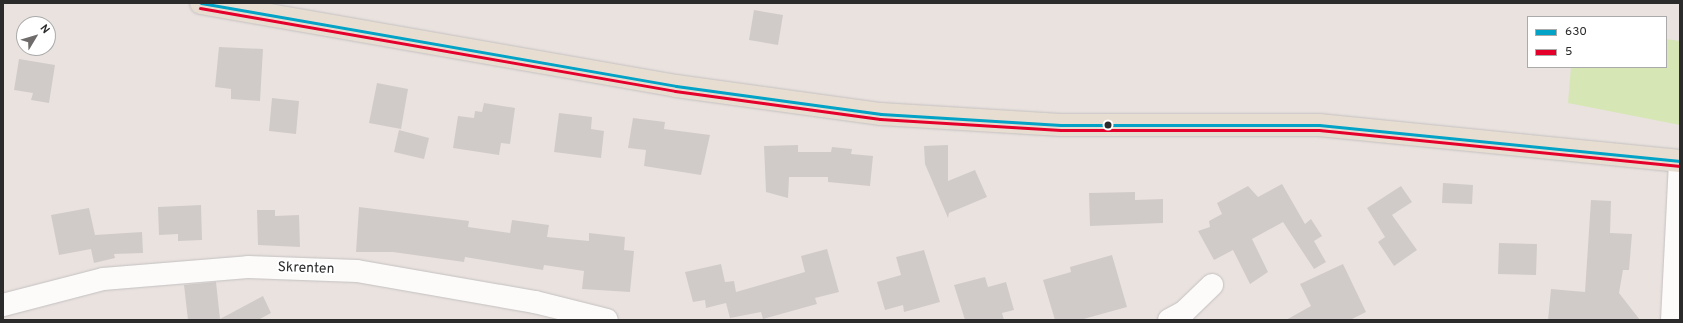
<!DOCTYPE html>
<style>
body{margin:0}
#map{position:relative;width:1683px;height:323px;overflow:hidden;background:#eae2df;font-family:Overpass,sans-serif}
div>[style]{position:absolute}
.green>*{inset:0;background:#d6e6b5}
.building>*{inset:0;background:#d0cbc9}
.roads{filter:drop-shadow(0 0 1px #c3c1c1) drop-shadow(0 0 1px #c3c1c1)}
.minor>*{height:22px;margin:-11px;padding:0 11px;transform-origin:11px;border-radius:11px;background:#fcfbfa}
.major>*{height:22px;margin:-11px;padding:0 11px;transform-origin:11px;border-radius:11px;background:#e8ddd1}
.bus-1>*{height:3px;margin:-1.5px;padding:0 1.5px;transform-origin:1.5px;border-radius:1.5px;background:#02a3c6}
.bus-2>*{height:3px;margin:-1.5px;padding:0 1.5px;transform-origin:1.5px;border-radius:1.5px;background:#e4002b}
.dots>*{width:11px;height:11px;translate:-50% -50%;box-sizing:border-box;border:2px solid #fff;border-radius:50%}
span{translate:-50% -50%;white-space:nowrap;text-align:center;line-height:1.15;-webkit-text-stroke:4px #fff;paint-order:stroke}
.street-label{font-size:14px;color:#2b2b2b}
.frame{position:absolute;inset:0;border:4px solid #2b2b2b;pointer-events:none}
.legend{position:absolute;left:1527px;top:16px;width:140px;height:52px;box-sizing:border-box;background:#fff;border:1px solid #aaa;margin:0;padding:5px 7px;list-style:none;font-size:12px;color:#2b2b2b}
.legend li{display:flex;align-items:center;gap:8px;height:20px}
.legend b{width:20px;border:1px solid #aaa}
.north{position:absolute;left:16px;top:16px;width:40px;height:40px;box-sizing:border-box;background:#fff;border:1px solid #aaa;border-radius:50%;rotate:52deg;font-size:11px;font-weight:700;line-height:16px;text-align:center;color:#2b2b2b}
.north::after{content:'';display:block;margin:auto;width:14px;height:18px;background:#6e6b6a;clip-path:polygon(50% 0,100% 100%,50% 72%,0 100%)}
</style>
<div id="map">
<div class="green">
<i style="clip-path:polygon(1666px 39px,1680px 41px,1680px 125px,1568px 103px,1571px 67px,1666px 67px)"></i>
</div>
<div class="building">
<i style="clip-path:polygon(754px 10px,783px 15px,778px 45px,749px 40px)"></i>
<i style="clip-path:polygon(219px 47px,263px 49px,260px 101px,231px 99px,231px 89px,215px 87px)"></i>
<i style="clip-path:polygon(19px 59px,55px 65px,49px 103px,31px 100px,33px 93px,14px 90px)"></i>
<i style="clip-path:polygon(377px 83px,408px 89px,401px 129px,369px 123px)"></i>
<i style="clip-path:polygon(272px 98px,299px 101px,296px 134px,269px 131px)"></i>
<i style="clip-path:polygon(484px 103px,515px 108px,510px 144px,501px 143px,499px 155px,453px 148px,458px 116px,474px 118px,475px 111px,482px 112px)"></i>
<i style="clip-path:polygon(559px 113px,592px 117px,591px 129px,604px 131px,601px 158px,554px 152px)"></i>
<i style="clip-path:polygon(633px 118px,665px 122px,664px 129px,710px 135px,701px 175px,644px 166px,646px 150px,628px 148px)"></i>
<i style="clip-path:polygon(399px 130px,429px 138px,424px 159px,394px 152px)"></i>
<i style="clip-path:polygon(798px 145px,798px 152px,831px 152px,832px 147px,852px 149px,851px 154px,873px 156px,870px 186px,828px 182px,828px 177px,789px 177px,788px 198px,766px 192px,764px 146px)"></i>
<i style="clip-path:polygon(948px 145px,948px 181px,975px 170px,987px 197px,949px 213px,948px 218px,925px 164px,924px 146px)"></i>
<i style="clip-path:polygon(1443px 183px,1473px 185px,1472px 204px,1442px 203px)"></i>
<i style="clip-path:polygon(1282px 184px,1305px 224px,1311px 219px,1322px 236px,1314px 241px,1326px 262px,1314px 269px,1283px 222px,1252px 239px,1268px 272px,1250px 284px,1233px 250px,1214px 260px,1198px 231px,1210px 227px,1209px 221px,1222px 214px,1217px 203px,1248px 186px,1258px 197px)"></i>
<i style="clip-path:polygon(1401px 186px,1412px 202px,1392px 215px,1417px 250px,1394px 266px,1378px 242px,1385px 237px,1367px 208px)"></i>
<i style="clip-path:polygon(1135px 192px,1135px 200px,1163px 199px,1163px 223px,1090px 226px,1089px 193px)"></i>
<i style="clip-path:polygon(1591px 200px,1611px 201px,1610px 233px,1632px 234px,1629px 270px,1623px 270px,1619px 293px,1640px 320px,1548px 320px,1551px 289px,1585px 292px)"></i>
<i style="clip-path:polygon(201px 205px,202px 240px,178px 241px,178px 234px,159px 235px,158px 207px)"></i>
<i style="clip-path:polygon(359px 207px,469px 221px,468px 227px,510px 233px,512px 220px,549px 225px,547px 237px,589px 241px,589px 233px,625px 237px,624px 250px,634px 251px,630px 292px,582px 289px,584px 271px,544px 265px,543px 270px,465px 257px,464px 262px,393px 252px,356px 252px)"></i>
<i style="clip-path:polygon(89px 208px,95px 235px,142px 232px,143px 253px,114px 254px,115px 258px,94px 263px,91px 249px,59px 255px,51px 215px)"></i>
<i style="clip-path:polygon(257px 210px,275px 210px,275px 216px,299px 215px,300px 247px,258px 245px)"></i>
<i style="clip-path:polygon(1499px 243px,1537px 244px,1536px 275px,1498px 274px)"></i>
<i style="clip-path:polygon(827px 249px,839px 292px,815px 298px,817px 304px,763px 319px,761px 312px,730px 318px,726px 303px,706px 308px,705px 300px,693px 302px,685px 272px,721px 264px,725px 282px,734px 281px,736px 292px,805px 272px,801px 256px)"></i>
<i style="clip-path:polygon(924px 250px,940px 302px,904px 312px,903px 305px,885px 310px,877px 282px,901px 275px,896px 257px)"></i>
<i style="clip-path:polygon(1112px 255px,1127px 307px,1080px 320px,1055px 320px,1043px 280px,1071px 272px,1070px 267px)"></i>
<i style="clip-path:polygon(1343px 264px,1366px 312px,1350px 320px,1286px 320px,1311px 306px,1300px 284px)"></i>
<i style="clip-path:polygon(985px 277px,988px 287px,1006px 282px,1014px 310px,1002px 313px,1004px 320px,965px 320px,954px 285px)"></i>
<i style="clip-path:polygon(216px 282px,220px 319px,263px 296px,271px 313px,258px 320px,188px 320px,184px 285px)"></i>
</div>
<div class="roads">
<div class="minor">
<i style="left:3px;top:305px;width:103px;rotate:-14.6deg"></i>
<i style="left:103px;top:279px;width:145px;rotate:-4.7deg"></i>
<i style="left:248px;top:267px;width:109px;rotate:2.1deg"></i>
<i style="left:357px;top:271px;width:181px;rotate:9.9deg"></i>
<i style="left:535px;top:302px;width:74px;rotate:14deg"></i>
<i style="left:1169px;top:320px;width:17px;rotate:-28deg"></i>
<i style="left:1184px;top:312px;width:39px;rotate:-44deg"></i>
<i style="left:1672px;top:320px;width:159px;rotate:-87.1deg"></i>
</div>
<div class="major">
<i style="left:201px;top:3px;width:482px;rotate:9.9deg"></i>
<i style="left:676px;top:86px;width:207px;rotate:7.8deg"></i>
<i style="left:881px;top:114px;width:180px;rotate:3.5deg"></i>
<i style="left:1061px;top:125px;width:258px"></i>
<i style="left:1319px;top:125px;width:363px;rotate:5.7deg"></i>
</div>
</div>
<div class="bus-1">
<i style="left:201px;top:3px;width:482px;rotate:9.9deg"></i>
<i style="left:676px;top:86px;width:207px;rotate:7.8deg"></i>
<i style="left:881px;top:114px;width:180px;rotate:3.5deg"></i>
<i style="left:1061px;top:125px;width:258px"></i>
<i style="left:1319px;top:125px;width:363px;rotate:5.7deg"></i>
</div>
<div class="bus-2">
<i style="left:200px;top:8px;width:482px;rotate:9.9deg"></i>
<i style="left:675px;top:91px;width:207px;rotate:7.8deg"></i>
<i style="left:880px;top:119px;width:181px;rotate:3.5deg"></i>
<i style="left:1061px;top:130px;width:258px"></i>
<i style="left:1319px;top:130px;width:363px;rotate:5.7deg"></i>
</div>
<div class="dots">
<i style="left:1108px;top:125px;background:#2b2b2b"></i>
</div>
<div class="street-label">
<span style="left:306px;top:269px;rotate:2deg">Skrenten</span>
</div>
<div class="frame"></div>
<ul class="legend">
<li><b style="height:5px;background:#02a3c6"></b>630</li>
<li><b style="height:5px;background:#e4002b"></b>5</li>
</ul>
<div class="north">N</div>
</div>
